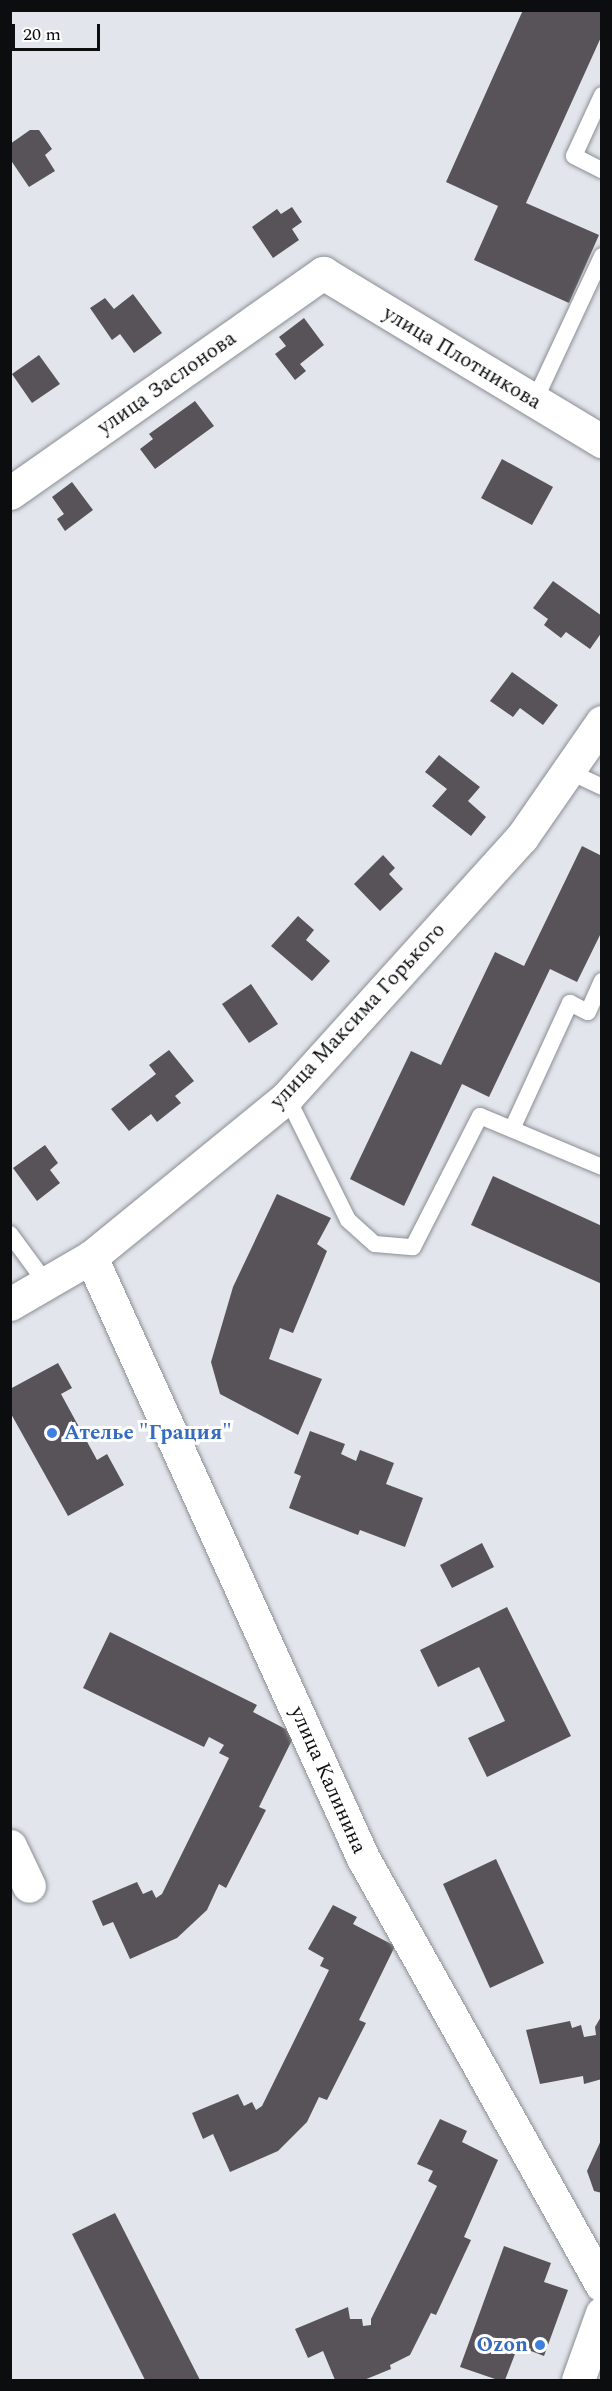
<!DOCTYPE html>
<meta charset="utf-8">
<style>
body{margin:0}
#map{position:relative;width:612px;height:2391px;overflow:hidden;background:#e2e6ec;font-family:Spectral,serif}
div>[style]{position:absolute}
.building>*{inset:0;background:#585358}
.roads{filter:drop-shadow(0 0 2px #8a8e94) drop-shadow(0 0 2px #8a8e94)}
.lane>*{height:16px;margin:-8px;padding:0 8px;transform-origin:8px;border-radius:8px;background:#fff}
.street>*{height:33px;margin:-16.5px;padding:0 16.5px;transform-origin:16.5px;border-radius:16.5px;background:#fff}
.dots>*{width:16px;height:16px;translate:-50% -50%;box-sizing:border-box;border:3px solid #fff;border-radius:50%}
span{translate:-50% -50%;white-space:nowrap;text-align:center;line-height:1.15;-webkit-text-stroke:6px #fff;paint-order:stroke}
.street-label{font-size:21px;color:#0b0d0f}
.shop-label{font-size:21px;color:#366cbe;font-weight:700}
.left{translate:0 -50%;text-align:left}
.right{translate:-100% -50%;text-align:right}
.frame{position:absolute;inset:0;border:12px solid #0b0d0f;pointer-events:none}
.scale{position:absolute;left:12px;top:24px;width:88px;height:27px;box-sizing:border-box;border:3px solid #0b0d0f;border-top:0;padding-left:8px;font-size:18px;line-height:21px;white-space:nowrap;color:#0b0d0f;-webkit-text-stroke:4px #fff;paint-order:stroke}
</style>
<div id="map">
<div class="building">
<i style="clip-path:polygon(523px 10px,602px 10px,602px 35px,526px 203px,599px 235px,569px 303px,474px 260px,498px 206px,446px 182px)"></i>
<i style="clip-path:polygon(30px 130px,39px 130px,52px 149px,45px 155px,55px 171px,29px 187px,10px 159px,10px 144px)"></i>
<i style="clip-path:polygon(292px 207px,302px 222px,292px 229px,299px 240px,273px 258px,252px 227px,277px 209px,281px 214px)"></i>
<i style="clip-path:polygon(133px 294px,162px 333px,134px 353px,120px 334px,112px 340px,90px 308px,105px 298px,114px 309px)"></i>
<i style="clip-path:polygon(304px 318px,324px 345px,300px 364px,306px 371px,295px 380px,275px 354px,286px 346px,279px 337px)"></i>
<i style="clip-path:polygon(39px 355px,60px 384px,32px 403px,12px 374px)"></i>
<i style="clip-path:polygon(195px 401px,214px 426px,155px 469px,140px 449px,153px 439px,149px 434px)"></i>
<i style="clip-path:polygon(502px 459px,553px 487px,532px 525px,481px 498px)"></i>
<i style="clip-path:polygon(72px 482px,93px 510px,65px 531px,57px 519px,64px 514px,52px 497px)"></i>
<i style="clip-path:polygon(553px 581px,602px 616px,602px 632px,590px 649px,566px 632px,561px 638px,544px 625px,548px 619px,533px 608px)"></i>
<i style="clip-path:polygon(512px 672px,558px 705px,543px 725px,520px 708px,513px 717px,490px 701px)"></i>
<i style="clip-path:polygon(439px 755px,480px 787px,468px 801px,486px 817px,471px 836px,432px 806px,447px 789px,425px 772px)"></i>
<i style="clip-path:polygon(582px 846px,602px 856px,602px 931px,577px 982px,550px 969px,489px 1097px,462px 1084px,404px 1206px,350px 1179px,411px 1051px,441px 1065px,495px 952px,524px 966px)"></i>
<i style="clip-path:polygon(383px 855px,395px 868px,389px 874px,403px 889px,380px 911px,354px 884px)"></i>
<i style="clip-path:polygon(298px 916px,314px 930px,306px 940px,330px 961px,312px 981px,271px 946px)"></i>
<i style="clip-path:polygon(251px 984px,278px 1024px,249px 1043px,222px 1004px)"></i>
<i style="clip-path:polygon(169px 1050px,194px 1081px,175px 1096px,181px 1103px,157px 1122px,151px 1114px,129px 1131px,111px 1109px,156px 1074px,149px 1065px)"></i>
<i style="clip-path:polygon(45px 1145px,58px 1163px,50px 1170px,60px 1183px,37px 1201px,13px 1168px)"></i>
<i style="clip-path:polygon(493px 1176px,602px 1226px,602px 1284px,471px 1225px)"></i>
<i style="clip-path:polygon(277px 1194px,331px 1218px,317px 1244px,327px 1251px,293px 1333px,280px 1328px,269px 1359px,322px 1379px,298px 1435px,220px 1394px,211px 1362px,233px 1287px)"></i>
<i style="clip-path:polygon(58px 1363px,72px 1388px,61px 1394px,97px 1460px,107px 1454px,124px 1485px,68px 1516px,10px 1412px,10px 1389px)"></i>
<i style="clip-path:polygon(310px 1431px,345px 1444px,341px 1454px,356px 1461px,360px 1450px,394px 1463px,386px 1484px,423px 1498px,405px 1547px,360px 1530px,358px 1535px,289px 1508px,301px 1476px,294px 1473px)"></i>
<i style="clip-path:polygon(482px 1543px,494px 1567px,452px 1588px,440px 1565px)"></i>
<i style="clip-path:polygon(507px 1607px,571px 1736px,487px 1777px,468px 1738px,505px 1721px,479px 1667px,438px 1687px,420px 1650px)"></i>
<i style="clip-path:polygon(110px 1632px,257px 1705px,253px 1712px,295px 1734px,259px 1807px,266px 1810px,226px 1888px,219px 1884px,207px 1910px,177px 1938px,130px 1959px,113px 1922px,103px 1926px,92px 1901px,137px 1882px,143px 1894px,152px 1890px,156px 1898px,162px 1894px,229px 1758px,219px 1753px,224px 1745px,209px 1737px,204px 1747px,83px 1688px)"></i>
<i style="clip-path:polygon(496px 1859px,544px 1963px,490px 1988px,443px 1884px)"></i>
<i style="clip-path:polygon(333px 1905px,357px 1917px,353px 1924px,395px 1946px,359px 2020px,366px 2023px,327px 2100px,319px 2097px,307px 2122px,278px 2151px,230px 2172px,213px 2134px,203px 2139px,192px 2113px,238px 2094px,244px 2106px,252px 2102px,256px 2110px,262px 2106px,329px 1970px,320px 1966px,324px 1958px,308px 1949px)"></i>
<i style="clip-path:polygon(602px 2015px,602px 2079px,584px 2084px,583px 2076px,540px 2084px,526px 2030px,570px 2021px,572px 2028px,581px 2025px,584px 2037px,596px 2035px,595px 2027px)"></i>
<i style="clip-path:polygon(440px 2119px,467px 2131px,462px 2142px,498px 2160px,464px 2237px,471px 2240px,436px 2315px,431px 2313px,410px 2355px,390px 2365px,391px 2369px,364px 2380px,335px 2380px,323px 2351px,308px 2358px,295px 2329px,348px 2307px,350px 2319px,362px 2319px,363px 2326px,371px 2325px,371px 2319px,437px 2186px,428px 2181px,433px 2171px,417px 2164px)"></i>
<i style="clip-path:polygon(602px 2138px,602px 2193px,594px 2191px,587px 2171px)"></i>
<i style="clip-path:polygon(115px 2213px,200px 2380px,145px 2380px,72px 2234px)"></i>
<i style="clip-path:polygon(504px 2246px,551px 2263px,544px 2282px,568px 2290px,544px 2356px,518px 2346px,505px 2380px,498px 2380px,460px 2367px)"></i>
</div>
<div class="roads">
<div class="lane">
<i style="left:602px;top:95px;width:67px;rotate:114.7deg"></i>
<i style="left:574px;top:156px;width:31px;rotate:27deg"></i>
<i style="left:534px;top:402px;width:161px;rotate:-65deg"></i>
<i style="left:568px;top:771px;width:38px;rotate:25deg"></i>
<i style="left:287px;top:1097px;width:137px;rotate:63.6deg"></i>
<i style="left:348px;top:1220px;width:36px;rotate:42deg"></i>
<i style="left:375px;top:1244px;width:38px;rotate:5deg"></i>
<i style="left:413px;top:1247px;width:147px;rotate:-62.9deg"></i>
<i style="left:480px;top:1116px;width:132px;rotate:22.7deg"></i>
<i style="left:512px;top:1129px;width:139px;rotate:-65.3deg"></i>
<i style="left:570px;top:1003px;width:20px;rotate:27deg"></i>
<i style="left:588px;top:1012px;width:34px;rotate:-66deg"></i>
<i style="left:10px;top:1234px;width:61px;rotate:53.7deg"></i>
</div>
<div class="street">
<i style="left:10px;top:493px;width:383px;rotate:-35.1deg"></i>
<i style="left:323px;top:273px;width:326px;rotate:31.1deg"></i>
<i style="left:91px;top:1257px;width:660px;rotate:65.65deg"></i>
<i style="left:363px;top:1858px;width:489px;rotate:60.8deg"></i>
<i style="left:10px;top:1304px;width:94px;rotate:-30.1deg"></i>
<i style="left:91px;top:1257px;width:253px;rotate:-39.2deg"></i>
<i style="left:287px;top:1097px;width:350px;rotate:-47.9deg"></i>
<i style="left:522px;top:837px;width:140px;rotate:-55.2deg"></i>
<i style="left:10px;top:1846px;width:44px;rotate:64.6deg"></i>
<i style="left:578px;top:2380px;width:71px;rotate:-70.3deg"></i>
</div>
</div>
<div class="dots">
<i style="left:52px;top:1433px;background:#3f7fe0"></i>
<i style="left:540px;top:2345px;background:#3f7fe0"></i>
</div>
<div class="street-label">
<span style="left:462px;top:358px;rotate:31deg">улица Плотникова</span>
<span style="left:167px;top:383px;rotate:-35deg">улица Заслонова</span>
<span style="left:358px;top:1016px;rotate:-47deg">улица Максима Горького</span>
<span style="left:328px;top:1780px;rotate:66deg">улица Калинина</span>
</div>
<div class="shop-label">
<span class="left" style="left:64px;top:1433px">Ателье "Грация"</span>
<span class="right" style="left:528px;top:2345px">Ozon</span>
</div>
<div class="frame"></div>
<div class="scale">20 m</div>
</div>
